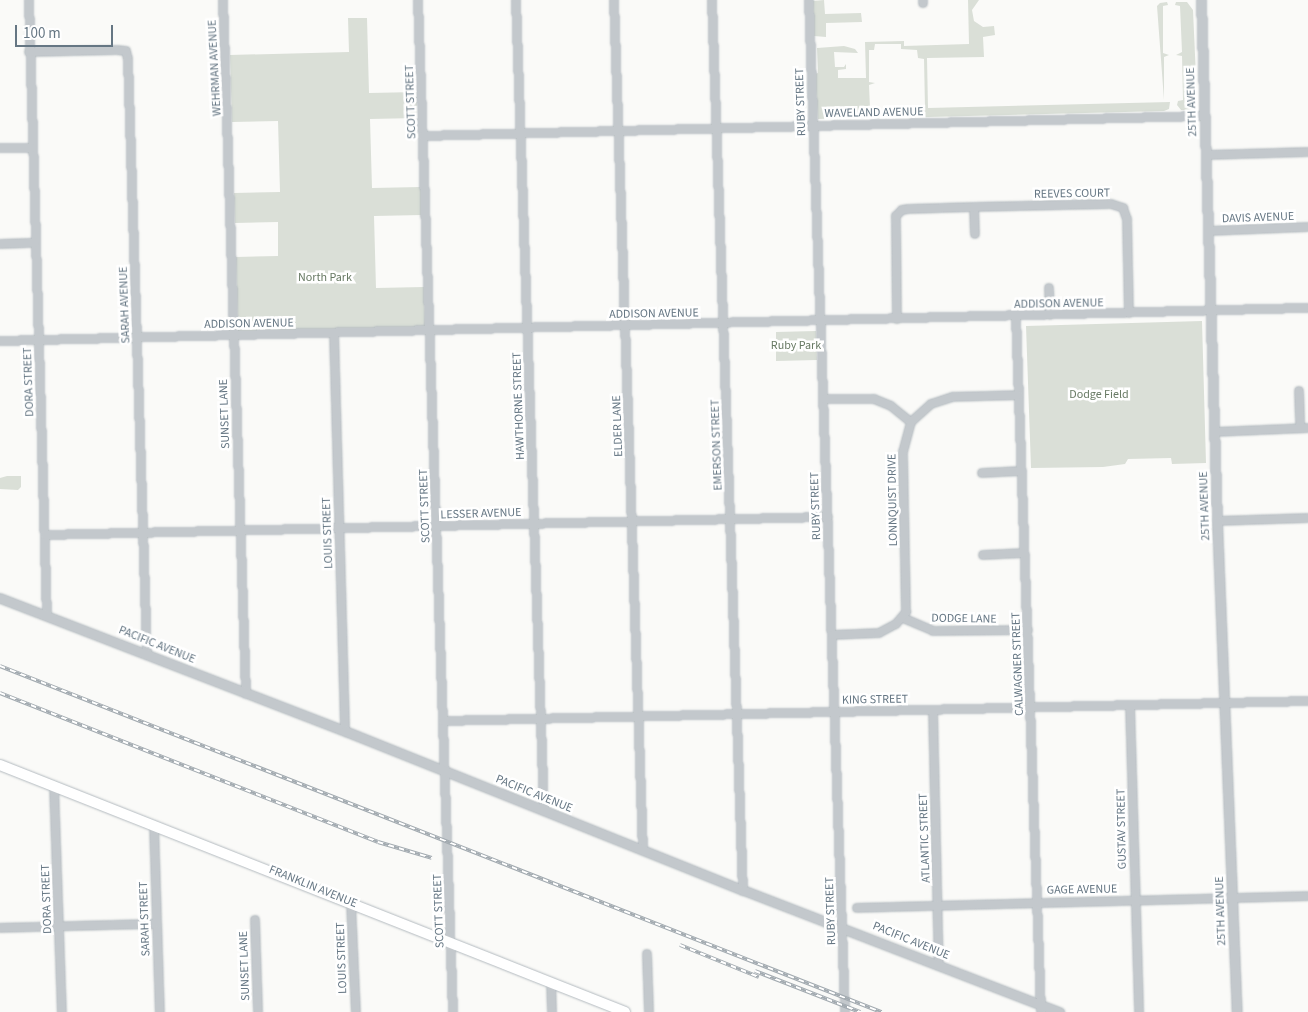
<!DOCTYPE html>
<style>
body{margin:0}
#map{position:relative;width:1308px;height:1012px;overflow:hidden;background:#fafaf8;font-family:"Source Sans 3",sans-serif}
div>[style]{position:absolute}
.green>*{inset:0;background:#dadfd7}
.roads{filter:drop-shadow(0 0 1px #b3babf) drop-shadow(0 0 1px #b3babf)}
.minor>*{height:8px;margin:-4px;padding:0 4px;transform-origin:4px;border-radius:4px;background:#c3c8cc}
.tertiary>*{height:9px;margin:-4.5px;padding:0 4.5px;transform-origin:4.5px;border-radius:4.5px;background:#c3c8cc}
.secondary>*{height:10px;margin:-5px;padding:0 5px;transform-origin:5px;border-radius:5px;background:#fff}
.rail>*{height:4px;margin-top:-2px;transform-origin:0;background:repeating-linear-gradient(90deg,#fff 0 5.5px,#a2aab0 0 11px);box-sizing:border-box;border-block:1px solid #a2aab0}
span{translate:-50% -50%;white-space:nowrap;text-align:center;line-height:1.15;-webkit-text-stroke:5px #fff;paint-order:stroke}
.street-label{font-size:12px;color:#657683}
.park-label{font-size:12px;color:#687a64}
.scale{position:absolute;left:15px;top:25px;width:98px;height:22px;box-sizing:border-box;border:2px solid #657683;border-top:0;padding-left:6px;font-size:15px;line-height:18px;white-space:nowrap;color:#657683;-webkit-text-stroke:4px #fff;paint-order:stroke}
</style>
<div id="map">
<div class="green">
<i style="clip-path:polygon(824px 0,825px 14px,861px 13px,862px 22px,826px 23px,826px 37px,814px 36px,813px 1px)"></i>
<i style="clip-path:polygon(968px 0,979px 0,972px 10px,974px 21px,983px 27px,994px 26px,995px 35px,983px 37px,984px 57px,927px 58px,928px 108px,1170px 102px,1169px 109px,1164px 111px,888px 118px,883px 115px,884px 110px,925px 108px,924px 59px,918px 58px,917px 50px,901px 49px,901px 44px,875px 44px,874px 50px,869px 50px,869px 82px,875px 83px,869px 85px,870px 108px,876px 110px,875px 117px,818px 119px,815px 74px,818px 73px,817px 48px,844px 46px,855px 49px,858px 53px,834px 52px,835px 67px,844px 67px,846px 64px,846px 69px,838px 70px,838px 78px,866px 78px,865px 42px,904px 41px,904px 46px,969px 44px)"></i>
<i style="clip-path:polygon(1167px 2px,1168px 5px,1163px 6px,1163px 53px,1169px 55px,1164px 57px,1164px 100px,1157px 6px,1160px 3px)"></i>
<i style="clip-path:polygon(1176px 2px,1187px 2px,1193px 10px,1197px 100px,1196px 108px,1192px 110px,1181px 110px,1177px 105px,1178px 101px,1183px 100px,1182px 56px,1176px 55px,1182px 52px,1180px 6px,1175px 5px)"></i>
<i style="clip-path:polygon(348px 18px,367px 18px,369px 93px,417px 92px,417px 118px,370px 119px,372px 188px,421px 187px,422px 215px,374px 216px,376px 288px,424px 287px,425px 327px,238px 332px,236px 257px,278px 256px,278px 222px,235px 223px,234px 193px,280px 192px,278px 121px,232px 122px,230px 55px,349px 52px)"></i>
<i style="clip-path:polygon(1202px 321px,1206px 463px,1172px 464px,1171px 458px,1128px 459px,1125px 464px,1103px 467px,1031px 468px,1026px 326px)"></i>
<i style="clip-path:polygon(816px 331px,817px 360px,776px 361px,776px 332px)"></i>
<i style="clip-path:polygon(7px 476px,21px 476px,21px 487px,18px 490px,0 489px,0 478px)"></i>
</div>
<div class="roads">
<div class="minor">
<i style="left:29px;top:0;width:616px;rotate:88.33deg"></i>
<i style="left:223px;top:0;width:694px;rotate:88.1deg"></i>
<i style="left:418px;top:0;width:1013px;rotate:88.02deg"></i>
<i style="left:516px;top:0;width:811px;rotate:88.02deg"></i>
<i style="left:614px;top:0;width:850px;rotate:88.05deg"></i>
<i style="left:712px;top:0;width:891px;rotate:88.01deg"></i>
<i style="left:809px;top:0;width:1013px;rotate:87.96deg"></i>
<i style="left:923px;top:0;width:3px;rotate:90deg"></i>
<i style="left:29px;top:52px;width:88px;rotate:-1.3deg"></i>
<i style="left:117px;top:50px;width:9px;rotate:6deg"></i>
<i style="left:126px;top:51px;width:8px;rotate:76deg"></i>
<i style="left:128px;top:59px;width:595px;rotate:88.17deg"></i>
<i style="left:423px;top:136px;width:782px;rotate:-1.47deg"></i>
<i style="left:0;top:148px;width:32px"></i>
<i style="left:1207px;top:155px;width:101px;rotate:-1.7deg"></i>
<i style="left:974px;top:207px;width:27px;rotate:88deg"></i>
<i style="left:1209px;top:231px;width:99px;rotate:-2.3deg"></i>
<i style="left:0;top:244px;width:35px;rotate:-2deg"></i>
<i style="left:1049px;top:288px;width:27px;rotate:88deg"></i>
<i style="left:1016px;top:316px;width:696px;rotate:87.94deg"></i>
<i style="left:897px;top:319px;width:103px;rotate:-90.6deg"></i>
<i style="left:896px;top:216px;width:8px;rotate:-45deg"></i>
<i style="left:902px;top:210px;width:6px;rotate:-9deg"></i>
<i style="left:908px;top:209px;width:66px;rotate:-1.7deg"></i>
<i style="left:974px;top:207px;width:137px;rotate:-1.3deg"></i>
<i style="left:1111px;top:204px;width:13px;rotate:18deg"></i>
<i style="left:1123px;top:208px;width:12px;rotate:70deg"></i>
<i style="left:1127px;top:219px;width:94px;rotate:88.8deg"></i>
<i style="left:334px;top:333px;width:398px;rotate:88.4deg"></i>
<i style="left:0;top:341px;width:1308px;rotate:-1.45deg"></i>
<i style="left:1299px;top:391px;width:37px;rotate:88deg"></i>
<i style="left:824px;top:399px;width:50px"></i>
<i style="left:874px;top:399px;width:18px;rotate:22deg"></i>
<i style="left:891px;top:406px;width:26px;rotate:39deg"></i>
<i style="left:1214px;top:432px;width:94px;rotate:-2.4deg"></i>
<i style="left:982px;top:473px;width:39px;rotate:-3deg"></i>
<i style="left:1217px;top:521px;width:91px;rotate:-1.9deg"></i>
<i style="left:45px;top:535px;width:783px;rotate:-1.32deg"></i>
<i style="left:983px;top:555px;width:41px;rotate:-2.8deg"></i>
<i style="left:903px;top:618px;width:33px;rotate:23deg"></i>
<i style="left:933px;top:631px;width:95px;rotate:-0.6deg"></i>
<i style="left:832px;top:635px;width:47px;rotate:-2.4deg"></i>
<i style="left:879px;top:633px;width:19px;rotate:-28deg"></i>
<i style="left:896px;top:624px;width:16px;rotate:-50deg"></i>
<i style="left:906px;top:612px;width:160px;rotate:-91.1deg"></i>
<i style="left:903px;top:452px;width:31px;rotate:-75deg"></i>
<i style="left:911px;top:422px;width:27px;rotate:-42deg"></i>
<i style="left:931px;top:404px;width:23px;rotate:-18deg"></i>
<i style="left:953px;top:397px;width:66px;rotate:-1.7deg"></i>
<i style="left:1130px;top:705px;width:307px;rotate:88.3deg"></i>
<i style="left:933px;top:710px;width:256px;rotate:88.7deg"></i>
<i style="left:443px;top:721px;width:865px;rotate:-1.32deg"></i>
<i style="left:54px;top:786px;width:226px;rotate:88deg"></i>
<i style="left:154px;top:825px;width:187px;rotate:88.2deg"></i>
<i style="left:351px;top:903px;width:109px;rotate:87.4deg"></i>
<i style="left:857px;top:908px;width:451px;rotate:-1.5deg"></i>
<i style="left:255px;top:920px;width:92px;rotate:88.1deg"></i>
<i style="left:0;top:928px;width:156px;rotate:-1.5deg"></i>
<i style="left:647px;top:954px;width:58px;rotate:88deg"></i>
<i style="left:551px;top:982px;width:30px;rotate:88deg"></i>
</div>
<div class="tertiary">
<i style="left:1201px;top:0;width:521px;rotate:88.24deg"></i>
<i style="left:1217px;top:521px;width:491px;rotate:87.7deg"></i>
<i style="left:0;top:598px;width:370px;rotate:21.1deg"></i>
<i style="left:345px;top:731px;width:429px;rotate:21.8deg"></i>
<i style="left:743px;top:890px;width:339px;rotate:21.1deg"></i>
</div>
<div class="secondary">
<i style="left:0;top:765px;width:672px;rotate:21.56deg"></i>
</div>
</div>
<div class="rail">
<i style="left:0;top:666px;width:947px;rotate:21.44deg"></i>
<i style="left:0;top:693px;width:406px;rotate:21.5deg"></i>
<i style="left:378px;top:842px;width:56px;rotate:16.5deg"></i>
<i style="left:680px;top:945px;width:85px;rotate:22.1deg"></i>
<i style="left:755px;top:971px;width:113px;rotate:21.3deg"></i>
</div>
<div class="street-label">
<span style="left:215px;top:68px;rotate:-93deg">WEHRMAN AVENUE</span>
<span style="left:411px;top:102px;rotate:-92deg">SCOTT STREET</span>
<span style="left:801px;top:102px;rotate:-92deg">RUBY STREET</span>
<span style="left:1192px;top:102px;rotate:-92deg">25TH AVENUE</span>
<span style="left:874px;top:113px;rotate:-1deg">WAVELAND AVENUE</span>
<span style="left:1072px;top:194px;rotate:-1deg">REEVES COURT</span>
<span style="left:1258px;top:218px;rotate:-2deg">DAVIS AVENUE</span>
<span style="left:1059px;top:304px;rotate:-1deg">ADDISON AVENUE</span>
<span style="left:125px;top:305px;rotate:-92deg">SARAH AVENUE</span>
<span style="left:654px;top:314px;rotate:-1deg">ADDISON AVENUE</span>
<span style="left:249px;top:324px;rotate:-1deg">ADDISON AVENUE</span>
<span style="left:29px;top:382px;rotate:-92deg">DORA STREET</span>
<span style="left:519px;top:406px;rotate:-92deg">HAWTHORNE STREET</span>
<span style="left:225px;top:414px;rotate:-92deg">SUNSET LANE</span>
<span style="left:618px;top:426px;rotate:-92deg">ELDER LANE</span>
<span style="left:717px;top:445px;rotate:-92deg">EMERSON STREET</span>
<span style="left:893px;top:500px;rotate:-91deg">LONNQUIST DRIVE</span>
<span style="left:425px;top:506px;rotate:-92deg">SCOTT STREET</span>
<span style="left:816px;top:506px;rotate:-92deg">RUBY STREET</span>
<span style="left:1205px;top:506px;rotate:-92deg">25TH AVENUE</span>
<span style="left:481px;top:514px;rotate:-2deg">LESSER AVENUE</span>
<span style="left:328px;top:533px;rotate:-92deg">LOUIS STREET</span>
<span style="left:964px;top:619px;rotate:1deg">DODGE LANE</span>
<span style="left:157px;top:645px;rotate:22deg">PACIFIC AVENUE</span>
<span style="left:1018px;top:664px;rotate:-92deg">CALWAGNER STREET</span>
<span style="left:875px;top:700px;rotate:-1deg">KING STREET</span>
<span style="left:534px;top:794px;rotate:22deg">PACIFIC AVENUE</span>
<span style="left:1122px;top:829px;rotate:-91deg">GUSTAV STREET</span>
<span style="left:925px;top:838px;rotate:-92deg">ATLANTIC STREET</span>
<span style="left:313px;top:887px;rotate:22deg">FRANKLIN AVENUE</span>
<span style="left:1082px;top:890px;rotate:-1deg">GAGE AVENUE</span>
<span style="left:47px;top:899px;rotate:-92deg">DORA STREET</span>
<span style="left:439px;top:911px;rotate:-92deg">SCOTT STREET</span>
<span style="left:831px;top:911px;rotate:-92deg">RUBY STREET</span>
<span style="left:1221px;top:911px;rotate:-92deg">25TH AVENUE</span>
<span style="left:145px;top:919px;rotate:-92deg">SARAH STREET</span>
<span style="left:911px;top:941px;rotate:22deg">PACIFIC AVENUE</span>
<span style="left:342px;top:958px;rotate:-92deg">LOUIS STREET</span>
<span style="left:245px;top:966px;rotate:-92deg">SUNSET LANE</span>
</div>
<div class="park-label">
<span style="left:325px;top:278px">North Park</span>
<span style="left:796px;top:346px">Ruby Park</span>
<span style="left:1099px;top:395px">Dodge Field</span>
</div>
<div class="scale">100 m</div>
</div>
